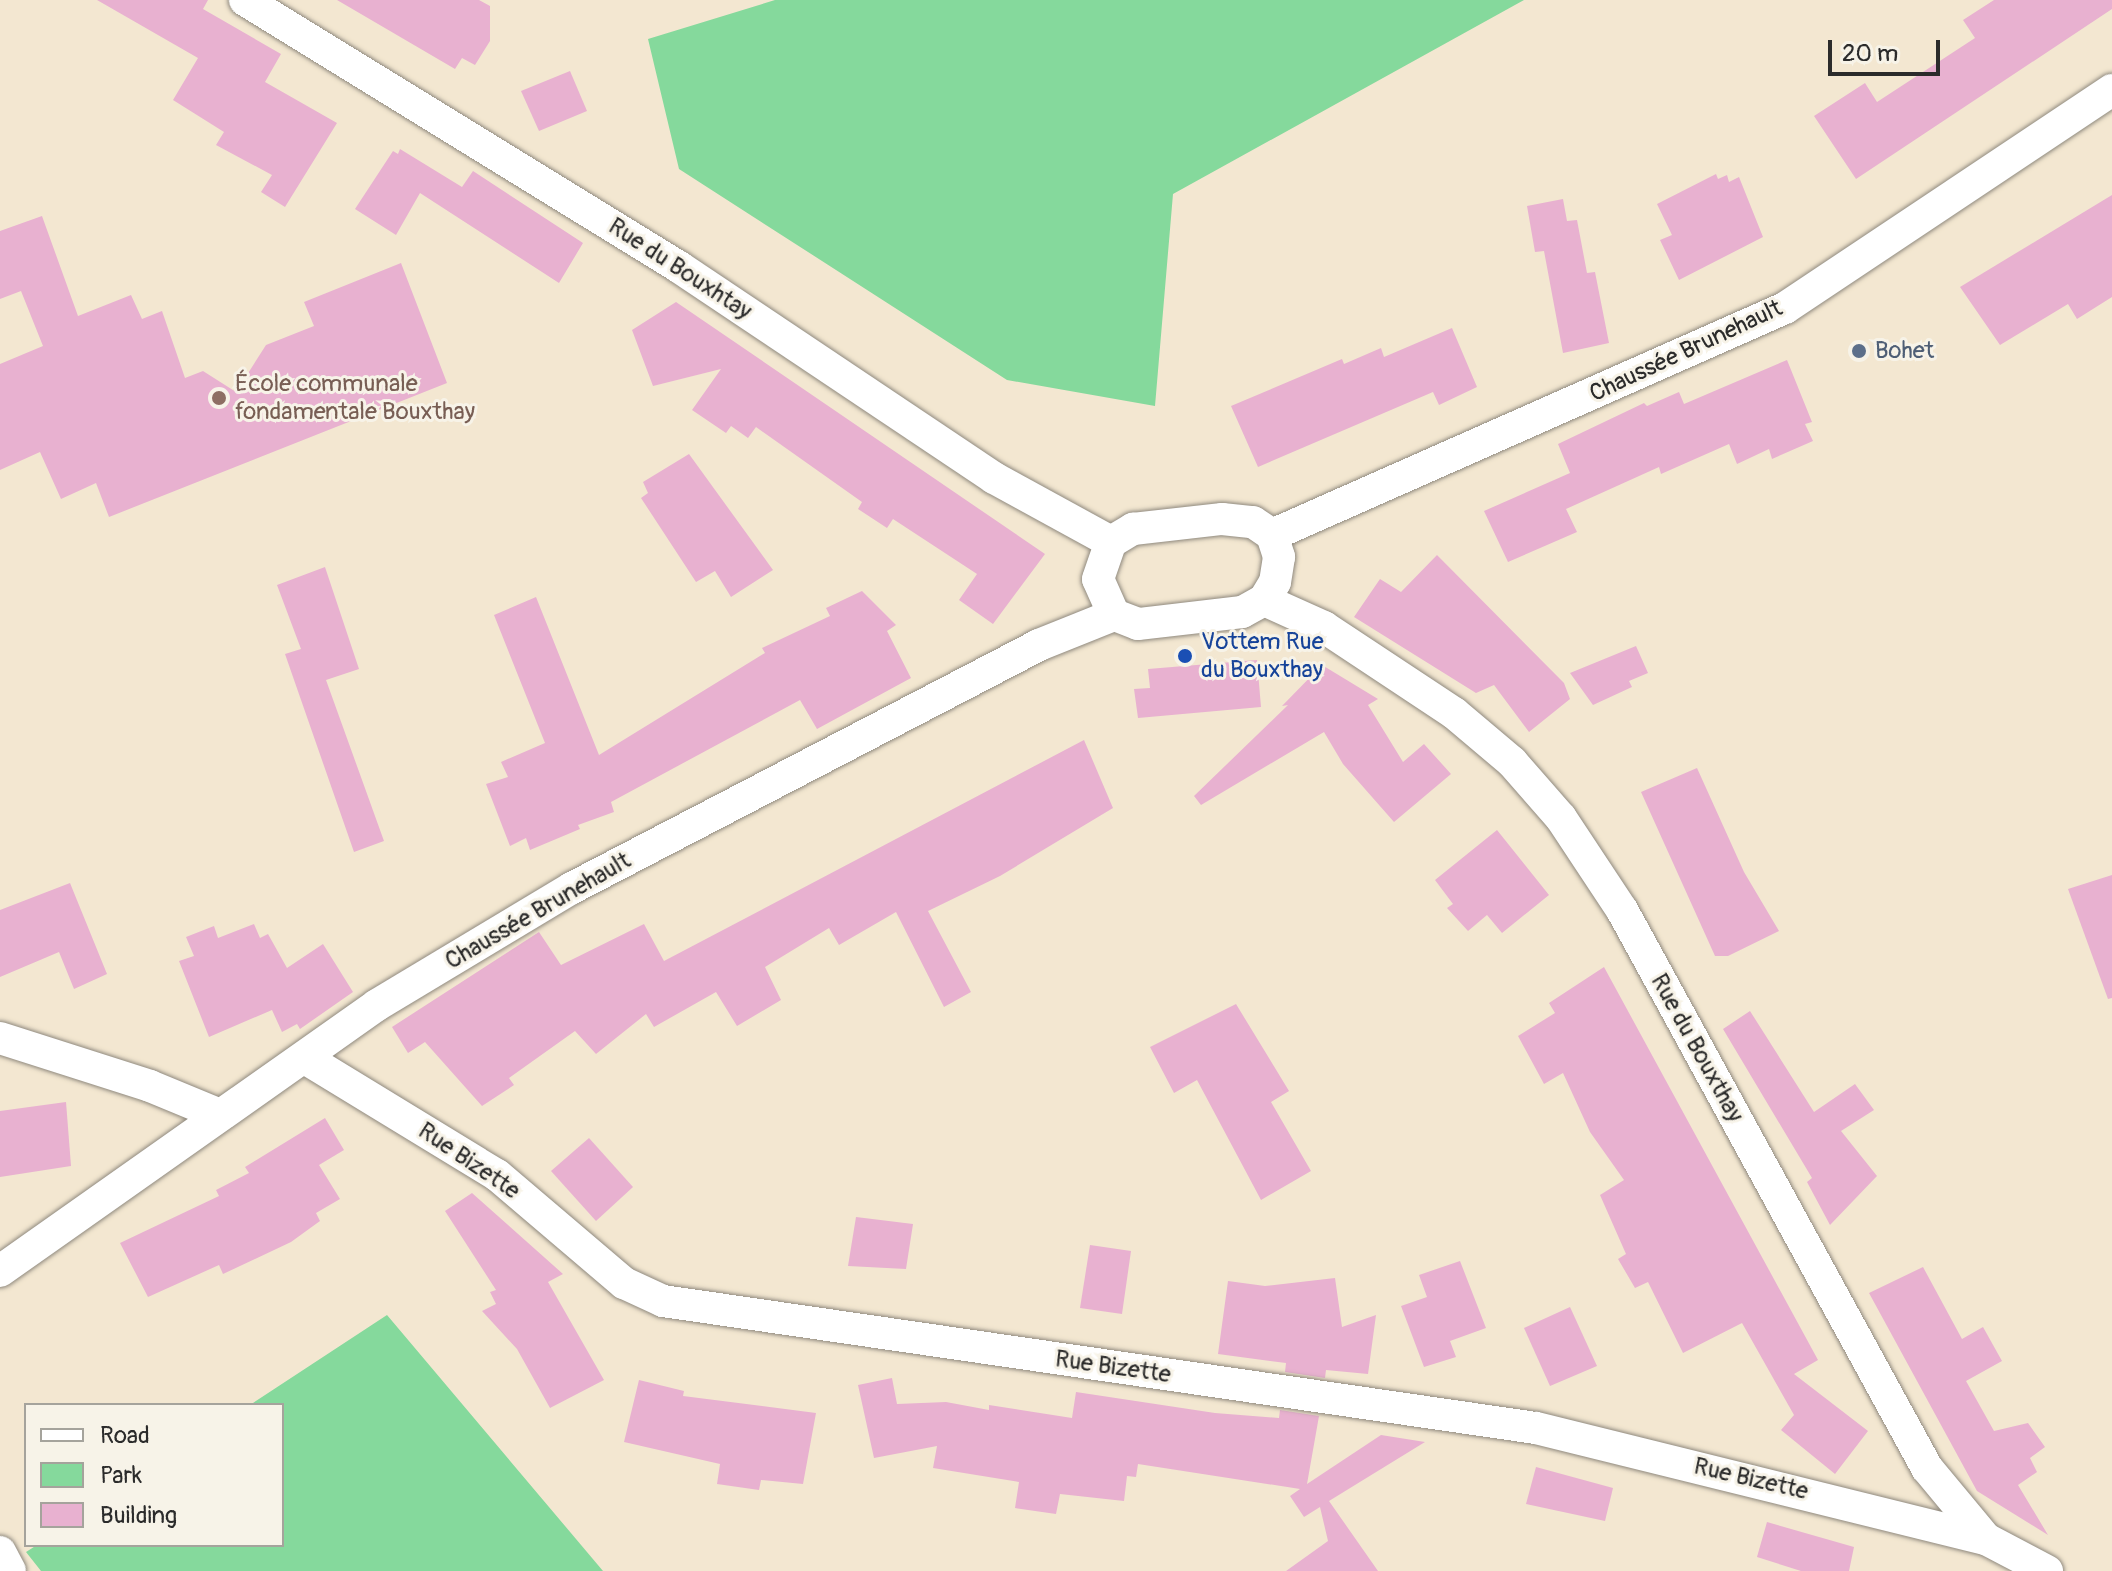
<!DOCTYPE html>
<meta charset="utf-8">
<style>
body{margin:0}
#map{position:relative;width:2112px;height:1571px;overflow:hidden;background:#f3e7d1;font-family:Pangolin,sans-serif}
div>[style]{position:absolute}
.green>*{inset:0;background:#85d99c}
.building>*{inset:0;background:#e8b1d0}
.roads{filter:drop-shadow(0 0 2px #8f897e) drop-shadow(0 0 2px #8f897e)}
.street>*{height:32px;margin:-16px;padding:0 16px;transform-origin:16px;border-radius:16px;background:#fff}
.dots>*{width:22px;height:22px;translate:-50% -50%;box-sizing:border-box;border:4px solid #f7f3e8;border-radius:50%}
span{translate:-50% -50%;white-space:nowrap;text-align:center;line-height:1.15;-webkit-text-stroke:6px #f7f3e8;paint-order:stroke}
.street-label{font-size:24px;color:#2b2b2b}
.service-label{font-size:24px;color:#4e5e75}
.left{translate:0 -50%;text-align:left}
.education-label{font-size:24px;color:#785e54}
.transit-label{font-size:24px;color:#164399}
.legend{position:absolute;left:24px;top:1403px;width:260px;height:144px;box-sizing:border-box;background:#f7f3e8;border:2px solid #a5a39c;margin:0;padding:10px 14px;list-style:none;font-size:24px;color:#2b2b2b}
.legend li{display:flex;align-items:center;gap:16px;height:40px}
.legend b{width:40px;border:2px solid #a5a39c}
.scale{position:absolute;left:1828px;top:40px;width:112px;height:36px;box-sizing:border-box;border:4px solid #2b2b2b;border-top:0;padding-left:10px;font-size:24px;line-height:28px;white-space:nowrap;color:#2b2b2b;-webkit-text-stroke:6px #f7f3e8;paint-order:stroke}
</style>
<div id="map">
<div class="green">
<i style="clip-path:polygon(775px 0,1524px 0,1173px 194px,1155px 406px,1007px 380px,679px 169px,648px 39px)"></i>
<i style="clip-path:polygon(387px 1315px,603px 1571px,41px 1571px,26px 1552px,37px 1545px,282px 1545px,282px 1405px,250px 1405px)"></i>
</div>
<div class="building">
<i style="clip-path:polygon(97px 0,208px 0,203px 9px,281px 54px,265px 82px,337px 123px,285px 207px,261px 192px,272px 175px,216px 145px,224px 132px,173px 100px,198px 58px)"></i>
<i style="clip-path:polygon(337px 0,479px 0,490px 6px,490px 41px,475px 65px,462px 58px,455px 69px)"></i>
<i style="clip-path:polygon(1994px 0,2112px 0,2112px 9px,1856px 179px,1814px 116px,1865px 83px,1877px 102px,1975px 38px,1963px 20px)"></i>
<i style="clip-path:polygon(570px 71px,587px 111px,539px 131px,521px 91px)"></i>
<i style="clip-path:polygon(400px 149px,462px 187px,473px 171px,583px 243px,559px 283px,420px 193px,396px 235px,355px 209px,393px 151px,398px 154px)"></i>
<i style="clip-path:polygon(1716px 174px,1718px 179px,1727px 175px,1729px 182px,1739px 177px,1763px 237px,1679px 280px,1660px 240px,1672px 235px,1657px 204px)"></i>
<i style="clip-path:polygon(2112px 195px,2112px 297px,2077px 319px,2068px 304px,2000px 345px,1960px 287px)"></i>
<i style="clip-path:polygon(1563px 199px,1567px 221px,1577px 220px,1587px 273px,1595px 272px,1609px 343px,1563px 353px,1544px 251px,1535px 252px,1527px 206px)"></i>
<i style="clip-path:polygon(42px 216px,78px 316px,131px 295px,142px 319px,162px 311px,185px 378px,203px 371px,236px 392px,266px 345px,314px 326px,304px 302px,401px 263px,447px 383px,109px 517px,96px 483px,61px 499px,40px 452px,0 470px,0 364px,43px 346px,21px 291px,0 299px,0 231px)"></i>
<i style="clip-path:polygon(676px 302px,1045px 554px,993px 624px,959px 600px,977px 574px,893px 519px,887px 528px,858px 509px,862px 502px,756px 427px,748px 438px,731px 426px,726px 433px,692px 410px,721px 369px,653px 386px,632px 330px)"></i>
<i style="clip-path:polygon(1452px 328px,1477px 387px,1439px 405px,1433px 392px,1258px 467px,1231px 406px,1342px 359px,1344px 364px,1381px 348px,1384px 357px)"></i>
<i style="clip-path:polygon(1787px 360px,1812px 422px,1805px 424px,1813px 441px,1772px 459px,1769px 449px,1737px 464px,1729px 444px,1661px 474px,1659px 467px,1566px 509px,1577px 532px,1508px 562px,1484px 511px,1570px 473px,1558px 444px,1644px 403px,1647px 406px,1679px 392px,1684px 404px)"></i>
<i style="clip-path:polygon(689px 454px,773px 570px,731px 597px,715px 571px,696px 582px,641px 498px,648px 493px,643px 482px)"></i>
<i style="clip-path:polygon(1437px 555px,1564px 683px,1570px 699px,1529px 732px,1494px 685px,1476px 693px,1354px 617px,1380px 579px,1401px 592px)"></i>
<i style="clip-path:polygon(325px 567px,359px 669px,326px 680px,384px 841px,354px 852px,285px 654px,301px 649px,277px 585px)"></i>
<i style="clip-path:polygon(862px 591px,896px 625px,887px 631px,911px 678px,817px 729px,800px 700px,611px 802px,614px 812px,578px 825px,580px 829px,530px 850px,526px 838px,510px 846px,486px 784px,508px 777px,501px 762px,545px 743px,494px 615px,536px 597px,599px 755px,765px 653px,762px 648px,830px 616px,826px 608px)"></i>
<i style="clip-path:polygon(1636px 646px,1648px 673px,1629px 681px,1632px 687px,1593px 705px,1570px 673px)"></i>
<i style="clip-path:polygon(1257px 660px,1261px 707px,1138px 718px,1134px 689px,1150px 688px,1148px 669px)"></i>
<i style="clip-path:polygon(1322px 665px,1378px 699px,1368px 705px,1403px 762px,1424px 744px,1451px 774px,1394px 822px,1343px 764px,1324px 732px,1201px 805px,1194px 796px,1288px 705px,1282px 706px)"></i>
<i style="clip-path:polygon(1084px 740px,1113px 808px,1000px 876px,928px 911px,971px 992px,944px 1007px,896px 912px,839px 945px,829px 928px,765px 967px,781px 1000px,737px 1026px,716px 992px,654px 1027px,646px 1014px,596px 1054px,575px 1031px,509px 1078px,514px 1085px,482px 1106px,425px 1042px,408px 1053px,392px 1027px,539px 932px,561px 965px,644px 924px,664px 961px)"></i>
<i style="clip-path:polygon(1697px 768px,1744px 872px,1779px 931px,1728px 956px,1715px 956px,1641px 792px)"></i>
<i style="clip-path:polygon(1497px 830px,1549px 895px,1502px 933px,1487px 915px,1468px 931px,1447px 908px,1453px 904px,1435px 880px)"></i>
<i style="clip-path:polygon(2112px 875px,2112px 998px,2108px 999px,2068px 889px)"></i>
<i style="clip-path:polygon(70px 883px,107px 974px,74px 989px,59px 952px,0 977px,0 910px)"></i>
<i style="clip-path:polygon(254px 924px,260px 938px,268px 934px,287px 968px,323px 944px,353px 992px,300px 1029px,297px 1024px,282px 1032px,272px 1010px,209px 1037px,179px 961px,194px 956px,186px 937px,214px 926px,218px 938px)"></i>
<i style="clip-path:polygon(1604px 967px,1818px 1360px,1794px 1374px,1868px 1431px,1835px 1474px,1781px 1430px,1794px 1415px,1742px 1323px,1683px 1353px,1648px 1282px,1635px 1288px,1618px 1259px,1626px 1254px,1600px 1195px,1624px 1180px,1590px 1132px,1563px 1073px,1544px 1084px,1518px 1036px,1555px 1013px,1549px 1003px)"></i>
<i style="clip-path:polygon(1236px 1004px,1289px 1091px,1271px 1102px,1311px 1171px,1261px 1200px,1197px 1080px,1174px 1093px,1150px 1047px)"></i>
<i style="clip-path:polygon(1750px 1011px,1814px 1112px,1855px 1084px,1874px 1110px,1841px 1131px,1877px 1176px,1830px 1225px,1807px 1182px,1812px 1178px,1723px 1029px)"></i>
<i style="clip-path:polygon(66px 1102px,71px 1166px,0 1177px,0 1111px)"></i>
<i style="clip-path:polygon(325px 1118px,344px 1150px,319px 1165px,340px 1199px,316px 1213px,320px 1221px,291px 1242px,223px 1274px,219px 1265px,148px 1297px,120px 1243px,219px 1196px,216px 1190px,249px 1173px,245px 1167px)"></i>
<i style="clip-path:polygon(589px 1138px,633px 1187px,596px 1221px,551px 1171px)"></i>
<i style="clip-path:polygon(472px 1193px,563px 1274px,548px 1282px,604px 1380px,550px 1408px,517px 1349px,482px 1311px,496px 1304px,490px 1292px,496px 1290px,445px 1211px)"></i>
<i style="clip-path:polygon(856px 1217px,913px 1224px,906px 1269px,848px 1266px)"></i>
<i style="clip-path:polygon(1090px 1245px,1131px 1251px,1122px 1314px,1080px 1308px)"></i>
<i style="clip-path:polygon(1460px 1261px,1486px 1328px,1450px 1341px,1456px 1357px,1424px 1367px,1401px 1306px,1427px 1297px,1419px 1275px)"></i>
<i style="clip-path:polygon(1923px 1267px,1962px 1339px,1983px 1327px,2002px 1361px,1966px 1381px,1994px 1431px,2028px 1423px,2045px 1447px,2030px 1458px,2037px 1472px,2018px 1485px,2048px 1535px,1977px 1491px,1869px 1293px)"></i>
<i style="clip-path:polygon(1335px 1278px,1342px 1327px,1376px 1315px,1368px 1374px,1326px 1370px,1325px 1378px,1285px 1372px,1286px 1363px,1218px 1354px,1228px 1281px,1265px 1286px)"></i>
<i style="clip-path:polygon(1570px 1307px,1597px 1366px,1550px 1386px,1524px 1328px)"></i>
<i style="clip-path:polygon(892px 1378px,897px 1404px,946px 1402px,989px 1410px,989px 1405px,1072px 1418px,1076px 1392px,1215px 1413px,1279px 1418px,1280px 1410px,1319px 1416px,1307px 1484px,1381px 1435px,1425px 1442px,1329px 1501px,1378px 1571px,1286px 1571px,1328px 1541px,1320px 1507px,1304px 1517px,1290px 1496px,1300px 1489px,1138px 1464px,1136px 1477px,1127px 1476px,1124px 1501px,1060px 1494px,1056px 1514px,1015px 1508px,1019px 1482px,933px 1468px,937px 1446px,874px 1458px,858px 1385px)"></i>
<i style="clip-path:polygon(639px 1380px,684px 1391px,683px 1396px,816px 1413px,803px 1484px,761px 1480px,759px 1490px,717px 1484px,720px 1464px,624px 1442px)"></i>
<i style="clip-path:polygon(1536px 1467px,1613px 1488px,1605px 1521px,1526px 1504px)"></i>
<i style="clip-path:polygon(1767px 1522px,1854px 1547px,1849px 1571px,1801px 1571px,1757px 1557px)"></i>
</div>
<div class="roads">
<div class="street">
<i style="left:245px;top:0;width:510px;rotate:31.6deg"></i>
<i style="left:679px;top:267px;width:379px;rotate:33.8deg"></i>
<i style="left:994px;top:478px;width:133px;rotate:28.7deg"></i>
<i style="left:1222px;top:519px;width:31px;rotate:6deg"></i>
<i style="left:1253px;top:522px;width:23px;rotate:34deg"></i>
<i style="left:1272px;top:535px;width:23px;rotate:72deg"></i>
<i style="left:1279px;top:557px;width:25px;rotate:99deg"></i>
<i style="left:1275px;top:582px;width:21px;rotate:121deg"></i>
<i style="left:1264px;top:600px;width:25px;rotate:151deg"></i>
<i style="left:1242px;top:612px;width:105px;rotate:173.4deg"></i>
<i style="left:1138px;top:624px;width:26px;rotate:-159deg"></i>
<i style="left:1114px;top:615px;width:39px;rotate:-114deg"></i>
<i style="left:1098px;top:579px;width:39px;rotate:-71deg"></i>
<i style="left:1111px;top:542px;width:26px;rotate:-31deg"></i>
<i style="left:1133px;top:529px;width:90px;rotate:-6.4deg"></i>
<i style="left:1272px;top:535px;width:561px;rotate:-23.87deg"></i>
<i style="left:1785px;top:308px;width:393px;rotate:-33.7deg"></i>
<i style="left:1264px;top:600px;width:66px;rotate:24.2deg"></i>
<i style="left:1324px;top:627px;width:156px;rotate:33.5deg"></i>
<i style="left:1454px;top:713px;width:76px;rotate:40.2deg"></i>
<i style="left:1512px;top:762px;width:74px;rotate:48.8deg"></i>
<i style="left:1561px;top:818px;width:110px;rotate:56.5deg"></i>
<i style="left:1622px;top:910px;width:636px;rotate:61.34deg"></i>
<i style="left:1927px;top:1468px;width:92px;rotate:50.3deg"></i>
<i style="left:1986px;top:1539px;width:69px;rotate:27.7deg"></i>
<i style="left:0;top:1038px;width:157px;rotate:17.7deg"></i>
<i style="left:150px;top:1086px;width:74px;rotate:22.4deg"></i>
<i style="left:305px;top:1058px;width:225px;rotate:31.4deg"></i>
<i style="left:497px;top:1175px;width:167px;rotate:40.4deg"></i>
<i style="left:624px;top:1283px;width:43px;rotate:24.8deg"></i>
<i style="left:663px;top:1301px;width:882px;rotate:8.28deg"></i>
<i style="left:1536px;top:1428px;width:463px;rotate:13.9deg"></i>
<i style="left:0;top:1271px;width:461px;rotate:-35.2deg"></i>
<i style="left:377px;top:1005px;width:227px;rotate:-31deg"></i>
<i style="left:572px;top:888px;width:526px;rotate:-27.49deg"></i>
<i style="left:1039px;top:645px;width:81px;rotate:-21.8deg"></i>
<i style="left:0;top:1552px;width:21px;rotate:62deg"></i>
</div>
</div>
<div class="dots">
<i style="left:1859px;top:351px;background:#5c6f8a"></i>
<i style="left:219px;top:398px;background:#8d6e63"></i>
<i style="left:1185px;top:656px;background:#1a4fb4"></i>
</div>
<div class="street-label">
<span style="left:680px;top:269px;rotate:33deg">Rue du Bouxhtay</span>
<span style="left:1686px;top:351px;rotate:-25deg">Chaussée Brunehault</span>
<span style="left:538px;top:911px;rotate:-30deg">Chaussée Brunehault</span>
<span style="left:1697px;top:1048px;rotate:61deg">Rue du Bouxthay</span>
<span style="left:469px;top:1161px;rotate:34deg">Rue Bizette</span>
<span style="left:1113px;top:1367px;rotate:8deg">Rue Bizette</span>
<span style="left:1751px;top:1479px;rotate:13deg">Rue Bizette</span>
</div>
<div class="service-label">
<span class="left" style="left:1875px;top:351px">Bohet</span>
</div>
<div class="education-label">
<span class="left" style="left:235px;top:398px">École communale<br>fondamentale Bouxthay</span>
</div>
<div class="transit-label">
<span class="left" style="left:1201px;top:656px">Vottem Rue<br>du Bouxthay</span>
</div>
<ul class="legend">
<li><b style="height:10px;background:#fff"></b>Road</li>
<li><b style="height:22px;background:#85d99c"></b>Park</li>
<li><b style="height:22px;background:#e8b1d0"></b>Building</li>
</ul>
<div class="scale">20 m</div>
</div>
